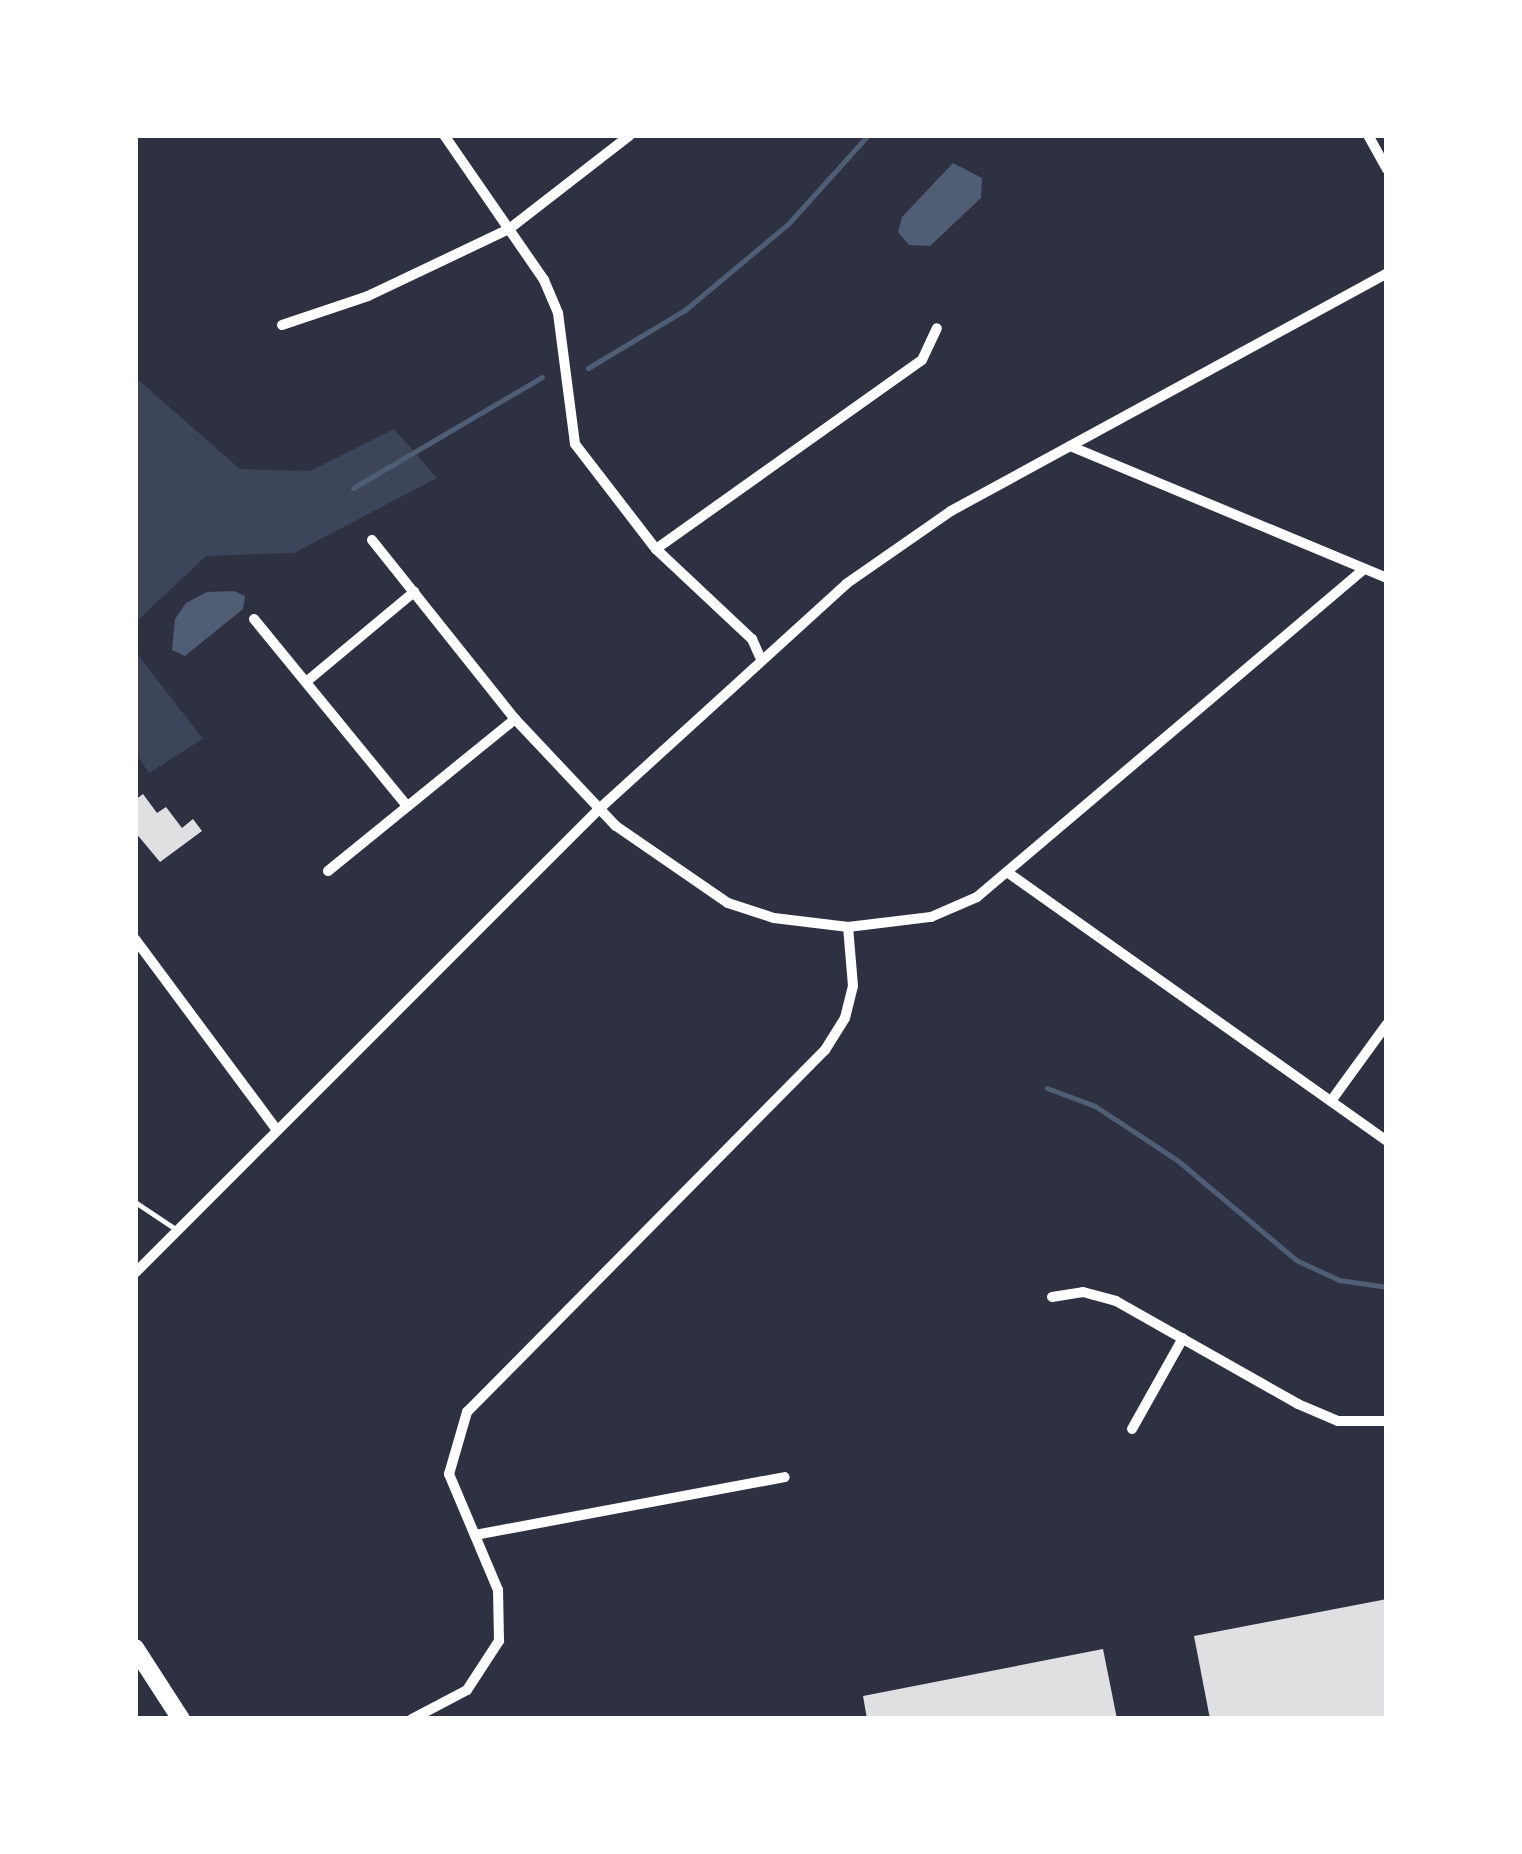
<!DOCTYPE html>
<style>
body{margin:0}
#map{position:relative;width:1522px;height:1854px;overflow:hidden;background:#2d3142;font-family:"DejaVu Sans",sans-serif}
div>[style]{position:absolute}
.green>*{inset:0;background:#3c4559}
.water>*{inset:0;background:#4f5d75}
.stream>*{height:5px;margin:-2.5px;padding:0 2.5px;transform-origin:2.5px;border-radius:2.5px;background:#4f5d75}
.building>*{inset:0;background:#e0e0e3}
.service>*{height:5px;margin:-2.5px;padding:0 2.5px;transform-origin:2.5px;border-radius:2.5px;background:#fff}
.minor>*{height:10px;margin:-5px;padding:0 5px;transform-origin:5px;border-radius:5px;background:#fff}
.primary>*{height:18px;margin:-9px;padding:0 9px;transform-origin:9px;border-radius:9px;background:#fff}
span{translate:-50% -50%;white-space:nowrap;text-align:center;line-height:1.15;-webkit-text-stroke:8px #fff;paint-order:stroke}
.frame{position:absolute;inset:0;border:138px solid #fff;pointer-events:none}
</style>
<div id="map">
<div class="green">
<i style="clip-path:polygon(135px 377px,240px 469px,310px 471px,394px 429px,437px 478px,294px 553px,206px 556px,135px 623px)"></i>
<i style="clip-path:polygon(135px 651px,203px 739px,149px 773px,135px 752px)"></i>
</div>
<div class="water">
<i style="clip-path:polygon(953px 163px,982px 178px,981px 198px,930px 246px,909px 245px,898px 232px,902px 217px)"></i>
<i style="clip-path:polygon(234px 591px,245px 596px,243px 609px,185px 656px,172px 650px,175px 619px,186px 603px,207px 592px)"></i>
</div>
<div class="stream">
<i style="left:588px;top:368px;width:113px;rotate:-30.9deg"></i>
<i style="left:685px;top:310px;width:134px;rotate:-39.9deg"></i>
<i style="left:788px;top:224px;width:120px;rotate:-48deg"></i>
<i style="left:353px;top:488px;width:219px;rotate:-30.4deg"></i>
<i style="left:1047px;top:1088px;width:51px;rotate:20.6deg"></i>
<i style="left:1095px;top:1106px;width:98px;rotate:33.4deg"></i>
<i style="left:1177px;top:1160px;width:155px;rotate:40deg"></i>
<i style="left:1296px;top:1260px;width:47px;rotate:24.9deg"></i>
<i style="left:1339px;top:1280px;width:49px;rotate:8.3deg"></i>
</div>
<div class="building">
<i style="clip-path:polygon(143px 794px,157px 813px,166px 807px,182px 828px,193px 819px,202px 831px,160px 862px,135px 832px,135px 800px)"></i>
<i style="clip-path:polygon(1387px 1599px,1387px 1719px,1210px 1719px,1194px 1636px)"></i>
<i style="clip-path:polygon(1103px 1649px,1117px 1719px,867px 1719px,863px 1696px)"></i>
</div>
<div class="service">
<i style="left:135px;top:1202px;width:50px;rotate:33.7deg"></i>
</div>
<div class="minor">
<i style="left:444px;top:135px;width:176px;rotate:55.4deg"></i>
<i style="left:544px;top:280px;width:36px;rotate:67deg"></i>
<i style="left:558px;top:313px;width:132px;rotate:82.6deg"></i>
<i style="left:575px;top:444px;width:133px;rotate:52.4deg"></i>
<i style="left:656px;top:549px;width:132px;rotate:43.2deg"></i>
<i style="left:752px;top:639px;width:20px;rotate:66deg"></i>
<i style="left:1368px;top:135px;width:39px;rotate:61deg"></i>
<i style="left:282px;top:325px;width:91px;rotate:-18.6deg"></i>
<i style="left:368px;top:296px;width:156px;rotate:-25.4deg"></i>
<i style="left:509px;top:229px;width:153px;rotate:-37.8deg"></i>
<i style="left:1070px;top:446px;width:343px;rotate:22.6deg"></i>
<i style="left:372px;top:540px;width:229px;rotate:51.4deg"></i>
<i style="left:515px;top:719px;width:147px;rotate:46.7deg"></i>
<i style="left:616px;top:826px;width:136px;rotate:34.5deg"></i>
<i style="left:728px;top:903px;width:48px;rotate:18.1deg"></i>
<i style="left:774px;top:918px;width:75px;rotate:6.9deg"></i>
<i style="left:848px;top:927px;width:84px;rotate:-6.9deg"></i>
<i style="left:931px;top:917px;width:50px;rotate:-23.5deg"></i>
<i style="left:977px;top:897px;width:507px;rotate:-40.28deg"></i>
<i style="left:656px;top:549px;width:326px;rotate:-35.4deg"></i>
<i style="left:922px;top:360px;width:35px;rotate:-65deg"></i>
<i style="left:254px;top:619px;width:242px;rotate:50.7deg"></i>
<i style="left:306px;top:682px;width:141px;rotate:-39.8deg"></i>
<i style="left:328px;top:871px;width:241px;rotate:-39.1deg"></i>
<i style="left:1007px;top:872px;width:466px;rotate:35.3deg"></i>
<i style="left:135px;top:939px;width:238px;rotate:53.4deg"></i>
<i style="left:1331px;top:1101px;width:95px;rotate:-54deg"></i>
<i style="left:135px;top:1273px;width:655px;rotate:-45deg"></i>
<i style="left:598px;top:810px;width:336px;rotate:-42.3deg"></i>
<i style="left:846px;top:584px;width:128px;rotate:-34.8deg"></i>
<i style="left:951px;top:511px;width:497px;rotate:-28.6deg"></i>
<i style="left:1052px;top:1297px;width:31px;rotate:-9deg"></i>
<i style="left:1083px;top:1292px;width:34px;rotate:15deg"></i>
<i style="left:1116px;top:1301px;width:209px;rotate:29.5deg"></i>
<i style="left:1298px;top:1404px;width:43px;rotate:23deg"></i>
<i style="left:1338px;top:1421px;width:49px"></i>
<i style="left:1132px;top:1429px;width:104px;rotate:-60.7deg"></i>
<i style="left:475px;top:1535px;width:315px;rotate:-10.6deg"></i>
<i style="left:412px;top:1719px;width:62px;rotate:-27.8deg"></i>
<i style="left:467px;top:1690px;width:59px;rotate:-56.9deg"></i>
<i style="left:499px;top:1641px;width:51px;rotate:-91.1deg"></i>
<i style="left:498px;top:1590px;width:126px;rotate:-112.9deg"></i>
<i style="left:449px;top:1474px;width:65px;rotate:-73.8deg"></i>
<i style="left:467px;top:1412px;width:509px;rotate:-45.32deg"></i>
<i style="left:825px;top:1050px;width:38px;rotate:-58deg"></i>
<i style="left:845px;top:1018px;width:33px;rotate:-76deg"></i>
<i style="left:853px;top:986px;width:59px;rotate:-94.8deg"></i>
</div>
<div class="primary">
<i style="left:135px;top:1648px;width:85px;rotate:57.1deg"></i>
</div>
<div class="frame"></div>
</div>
